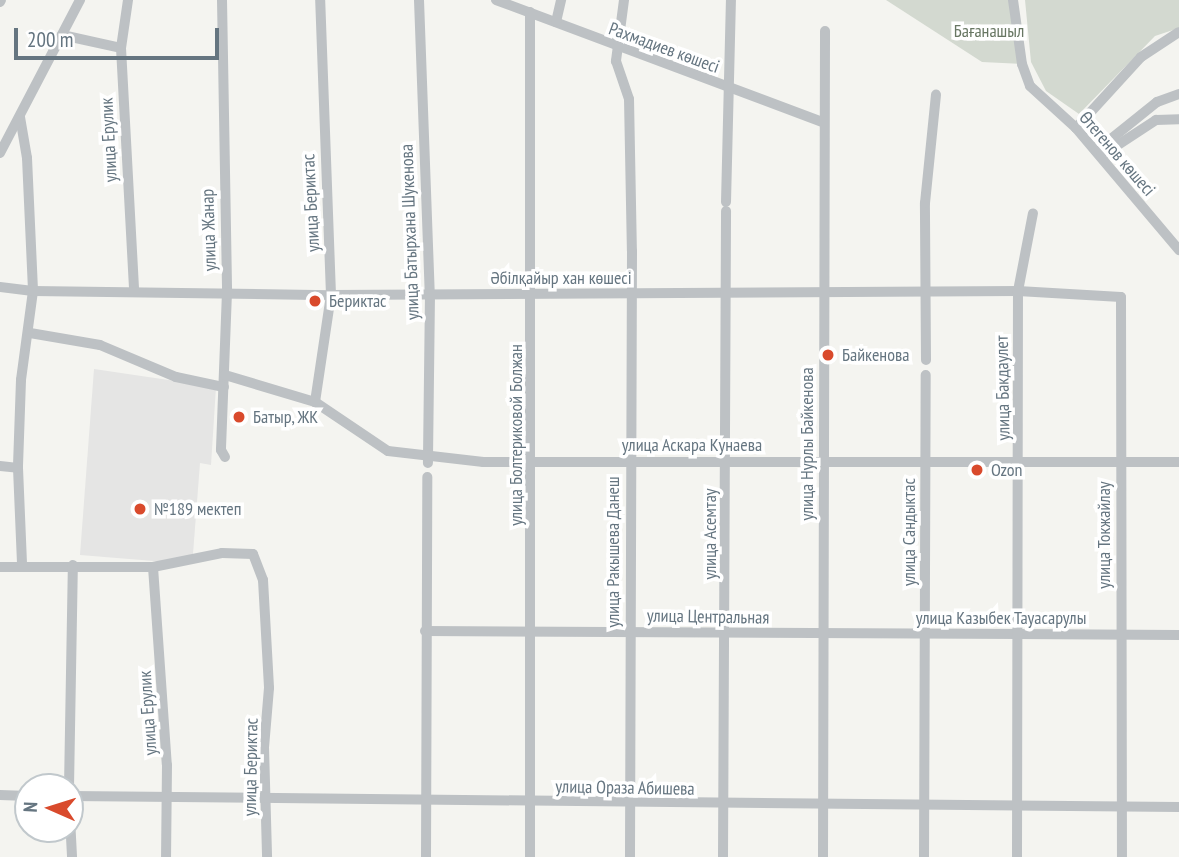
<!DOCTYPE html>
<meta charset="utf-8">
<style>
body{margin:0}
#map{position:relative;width:1179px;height:857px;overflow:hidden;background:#f4f4f0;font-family:"PT Sans Narrow",sans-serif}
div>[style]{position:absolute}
.built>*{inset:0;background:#e5e5e4}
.green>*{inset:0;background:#d3d9d0}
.minor>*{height:10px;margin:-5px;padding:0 5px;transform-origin:5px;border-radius:5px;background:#bdc1c4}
.dots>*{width:19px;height:19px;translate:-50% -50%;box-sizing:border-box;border:4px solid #fff;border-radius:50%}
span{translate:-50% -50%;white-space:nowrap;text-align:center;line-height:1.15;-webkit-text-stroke:7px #fff;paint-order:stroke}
.park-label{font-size:18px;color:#687763}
.street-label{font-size:18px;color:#657580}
.poi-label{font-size:18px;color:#657580}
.left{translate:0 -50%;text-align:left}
.north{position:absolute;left:14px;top:773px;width:70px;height:70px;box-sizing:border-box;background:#fff;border:2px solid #c1c8cc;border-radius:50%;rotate:273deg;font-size:19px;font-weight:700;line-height:28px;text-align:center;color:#657580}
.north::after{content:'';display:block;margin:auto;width:24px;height:32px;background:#d94a2c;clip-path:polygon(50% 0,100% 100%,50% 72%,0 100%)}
.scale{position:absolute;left:14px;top:28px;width:205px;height:32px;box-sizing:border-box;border:4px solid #657580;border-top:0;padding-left:9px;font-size:21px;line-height:24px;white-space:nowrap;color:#657580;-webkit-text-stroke:5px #fff;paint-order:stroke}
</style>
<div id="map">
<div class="built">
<i style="clip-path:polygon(94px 369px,216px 387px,211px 465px,200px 463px,193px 554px,166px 562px,80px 555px)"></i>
</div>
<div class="green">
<i style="clip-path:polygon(886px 0,1014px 0,1022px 64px,982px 62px)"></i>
<i style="clip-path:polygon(1025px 0,1179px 0,1179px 28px,1155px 36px,1079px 114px,1046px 91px,1031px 62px)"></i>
</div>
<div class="minor">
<i style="left:222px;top:0;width:292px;rotate:89deg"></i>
<i style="left:227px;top:292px;width:158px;rotate:92.2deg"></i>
<i style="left:221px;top:450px;width:8px;rotate:60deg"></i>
<i style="left:419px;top:0;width:294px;rotate:87.9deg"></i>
<i style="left:430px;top:294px;width:169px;rotate:90.7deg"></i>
<i style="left:496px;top:0;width:349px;rotate:20.5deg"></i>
<i style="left:624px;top:0;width:62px;rotate:97.5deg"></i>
<i style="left:616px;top:61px;width:40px;rotate:71.1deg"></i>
<i style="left:629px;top:99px;width:152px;rotate:88.9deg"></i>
<i style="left:632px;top:251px;width:606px;rotate:90.19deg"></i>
<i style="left:1013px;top:0;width:65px;rotate:82deg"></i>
<i style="left:1022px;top:64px;width:23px;rotate:70deg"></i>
<i style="left:1030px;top:86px;width:62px;rotate:42.4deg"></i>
<i style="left:1076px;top:128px;width:160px;rotate:49.8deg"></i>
<i style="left:0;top:2px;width:2px;rotate:-63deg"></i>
<i style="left:556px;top:22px;width:23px;rotate:-77deg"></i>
<i style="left:62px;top:35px;width:60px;rotate:12.4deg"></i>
<i style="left:121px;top:48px;width:241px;rotate:86.9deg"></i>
<i style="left:121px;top:48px;width:49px;rotate:-81.7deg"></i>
<i style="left:20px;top:117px;width:42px;rotate:80.3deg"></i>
<i style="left:27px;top:158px;width:133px;rotate:87.4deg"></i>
<i style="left:33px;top:291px;width:90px;rotate:97.7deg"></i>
<i style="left:21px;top:380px;width:88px;rotate:92deg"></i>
<i style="left:18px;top:468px;width:97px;rotate:87.6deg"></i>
<i style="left:1076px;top:128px;width:96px;rotate:-47.5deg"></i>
<i style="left:1141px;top:57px;width:45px;rotate:-33.3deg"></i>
<i style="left:1096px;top:151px;width:78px;rotate:-38.8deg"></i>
<i style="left:1157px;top:102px;width:23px;rotate:-20deg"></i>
<i style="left:0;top:153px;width:173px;rotate:-62.4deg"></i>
<i style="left:1101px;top:156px;width:66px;rotate:-33.2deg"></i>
<i style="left:1156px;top:120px;width:23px;rotate:-2deg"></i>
<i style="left:726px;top:202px;width:202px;rotate:-88.6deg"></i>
<i style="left:0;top:287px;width:33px;rotate:7deg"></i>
<i style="left:33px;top:291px;width:298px;rotate:0.8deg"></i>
<i style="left:331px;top:295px;width:687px;rotate:-0.33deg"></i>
<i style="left:1018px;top:291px;width:103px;rotate:3.3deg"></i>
<i style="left:1121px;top:297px;width:560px;rotate:89.9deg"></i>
<i style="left:30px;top:333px;width:71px;rotate:9.7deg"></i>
<i style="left:100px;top:345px;width:82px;rotate:22.8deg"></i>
<i style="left:176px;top:377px;width:49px;rotate:11.8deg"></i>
<i style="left:926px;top:360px;width:157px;rotate:-90.4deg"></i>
<i style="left:925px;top:203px;width:109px;rotate:-84.2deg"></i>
<i style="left:225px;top:375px;width:94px;rotate:16.7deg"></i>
<i style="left:315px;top:402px;width:88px;rotate:33.9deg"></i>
<i style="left:388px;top:451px;width:96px;rotate:6.6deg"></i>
<i style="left:483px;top:462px;width:696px"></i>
<i style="left:315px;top:402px;width:108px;rotate:-81.5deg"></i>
<i style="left:331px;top:295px;width:295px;rotate:-92.1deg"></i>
<i style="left:0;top:466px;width:18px;rotate:6deg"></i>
<i style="left:0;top:567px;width:153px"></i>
<i style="left:153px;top:567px;width:70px;rotate:-11.5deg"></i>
<i style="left:222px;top:553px;width:31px;rotate:2deg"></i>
<i style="left:253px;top:554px;width:28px;rotate:69deg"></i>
<i style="left:263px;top:580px;width:108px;rotate:86.8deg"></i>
<i style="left:269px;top:688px;width:59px;rotate:94.8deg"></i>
<i style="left:264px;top:747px;width:110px;rotate:88.4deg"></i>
<i style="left:153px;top:567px;width:198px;rotate:86deg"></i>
<i style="left:167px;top:765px;width:92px;rotate:90.6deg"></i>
<i style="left:425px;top:631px;width:754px;rotate:0.3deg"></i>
<i style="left:69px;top:787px;width:222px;rotate:-89deg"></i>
<i style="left:0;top:795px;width:28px;rotate:2deg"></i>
<i style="left:70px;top:796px;width:1109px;rotate:0.57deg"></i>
<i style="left:70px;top:818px;width:39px;rotate:87deg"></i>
<i style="left:426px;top:857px;width:380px;rotate:-89.8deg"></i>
<i style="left:530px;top:857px;width:845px;rotate:-90deg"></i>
<i style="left:723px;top:857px;width:646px;rotate:-89.73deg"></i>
<i style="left:823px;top:857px;width:826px;rotate:-89.86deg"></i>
<i style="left:924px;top:857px;width:482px;rotate:-89.8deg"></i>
<i style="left:1017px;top:857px;width:566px;rotate:-89.9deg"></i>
<i style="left:1018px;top:291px;width:79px;rotate:-79.1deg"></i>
</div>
<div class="dots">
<i style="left:315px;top:301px;background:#d94a2c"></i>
<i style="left:828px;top:355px;background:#d94a2c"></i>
<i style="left:239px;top:417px;background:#d94a2c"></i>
<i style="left:977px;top:470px;background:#d94a2c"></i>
<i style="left:140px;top:509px;background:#d94a2c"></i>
</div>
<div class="park-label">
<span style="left:989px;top:31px">Бағанашыл</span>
</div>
<div class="street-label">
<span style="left:664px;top:48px;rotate:20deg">Рахмадиев көшесі</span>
<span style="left:109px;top:140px;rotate:-93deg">улица Ерулик</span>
<span style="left:1117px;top:154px;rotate:49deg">Өтегенов көшесі</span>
<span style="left:311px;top:203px;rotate:-93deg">улица Бериктас</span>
<span style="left:209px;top:230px;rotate:-92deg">улица Жанар</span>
<span style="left:410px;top:232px;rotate:-92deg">улица Батырхана Шукенова</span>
<span style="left:561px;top:278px">Әбілқайыр хан көшесі</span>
<span style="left:1003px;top:388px;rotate:-91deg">улица Бакдаулет</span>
<span style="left:516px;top:435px;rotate:-90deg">улица Болтериковой Болжан</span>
<span style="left:807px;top:444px;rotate:-90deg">улица Нурлы Байкенова</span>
<span style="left:692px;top:445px">улица Аскара Кунаева</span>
<span style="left:909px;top:532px;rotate:-90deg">улица Сандыктас</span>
<span style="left:710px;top:534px;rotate:-90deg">улица Асемтау</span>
<span style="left:1104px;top:535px;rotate:-90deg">улица Токжайлау</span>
<span style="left:613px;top:552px;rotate:-90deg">улица Ракышева Данеш</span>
<span style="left:708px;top:617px;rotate:1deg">улица Центральная</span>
<span style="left:1001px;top:618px">улица Казыбек Тауасарулы</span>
<span style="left:148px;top:713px;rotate:-94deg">улица Ерулик</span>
<span style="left:251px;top:767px;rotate:-89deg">улица Бериктас</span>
<span style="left:625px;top:788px;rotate:1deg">улица Ораза Абишева</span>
</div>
<div class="poi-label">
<span class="left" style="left:329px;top:301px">Бериктас</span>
<span class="left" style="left:842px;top:355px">Байкенова</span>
<span class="left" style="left:253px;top:417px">Батыр, ЖК</span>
<span class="left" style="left:991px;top:470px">Ozon</span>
<span class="left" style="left:154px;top:509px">№189 мектеп</span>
</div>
<div class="north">N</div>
<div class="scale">200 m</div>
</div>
